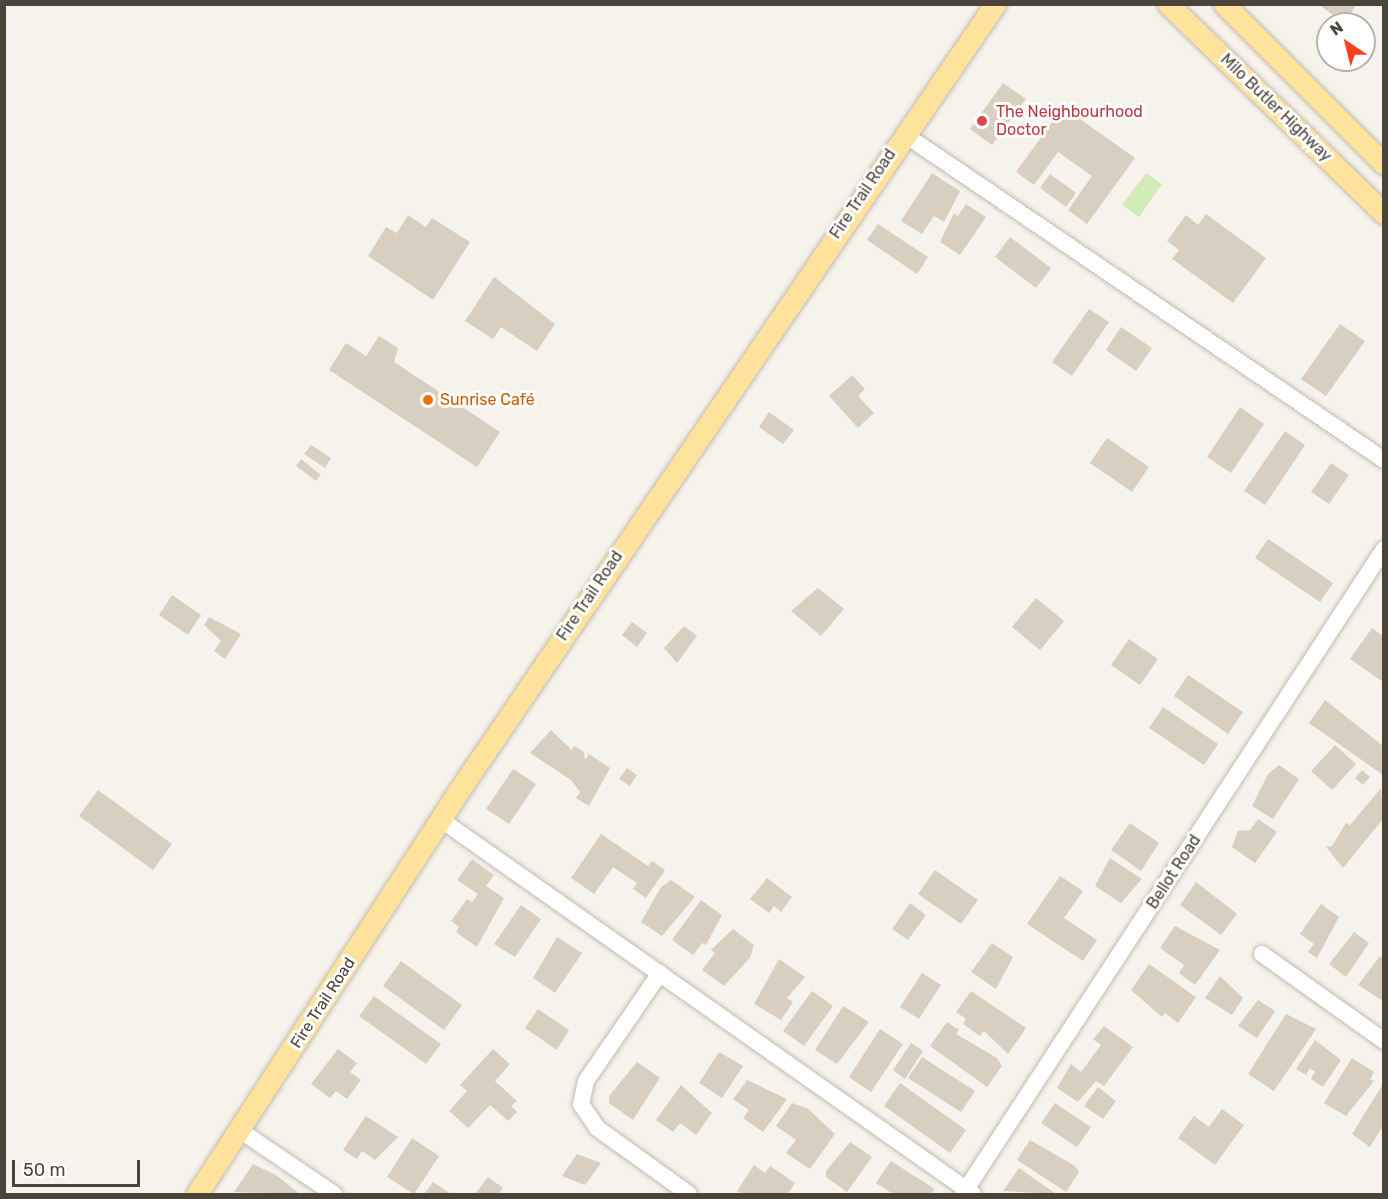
<!DOCTYPE html>
<meta charset="utf-8">
<style>
body{margin:0}
#map{position:relative;width:1388px;height:1199px;overflow:hidden;background:#f6f3ec;font-family:Rubik,sans-serif}
div>[style]{position:absolute}
.green>*{inset:0;background:#d2eab5}
.building>*{inset:0;background:#d8cfc1}
.roads{filter:drop-shadow(0 0 2px #c2bbae) drop-shadow(0 0 2px #c2bbae)}
.minor>*{height:16px;margin:-8px;padding:0 8px;transform-origin:8px;border-radius:8px;background:#fff}
.major>*{height:21px;margin:-10.5px;padding:0 10.5px;transform-origin:10.5px;border-radius:10.5px;background:#ffe39c}
.dots>*{width:16px;height:16px;translate:-50% -50%;box-sizing:border-box;border:3px solid #fff;border-radius:50%}
span{translate:-50% -50%;white-space:nowrap;text-align:center;line-height:1.15;-webkit-text-stroke:6px #fff;paint-order:stroke}
.street-label{font-size:16px;color:#4b4439}
.health-label{font-size:16px;color:#be3a42}
.left{translate:0 -50%;text-align:left}
.food-label{font-size:16px;color:#c56008}
.frame{position:absolute;inset:0;border:6px solid #4b4439;pointer-events:none}
.north{position:absolute;left:1316px;top:12px;width:60px;height:60px;box-sizing:border-box;background:#fff;border:2px solid #b7b4b0;border-radius:50%;rotate:325deg;font-size:16px;font-weight:700;line-height:24px;text-align:center;color:#4b4439}
.north::after{content:'';display:block;margin:auto;width:21px;height:27px;background:#fc3f1d;clip-path:polygon(50% 0,100% 100%,50% 72%,0 100%)}
.scale{position:absolute;left:12px;top:1160px;width:128px;height:27px;box-sizing:border-box;border:3px solid #4b4439;border-top:0;padding-left:8px;font-size:18px;line-height:21px;white-space:nowrap;color:#4b4439;-webkit-text-stroke:4px #fff;paint-order:stroke}
</style>
<div id="map">
<div class="green">
<i style="clip-path:polygon(1146px 173px,1162px 184px,1139px 217px,1122px 205px)"></i>
</div>
<div class="building">
<i style="clip-path:polygon(1318px 4px,1357px 4px,1344px 23px)"></i>
<i style="clip-path:polygon(1003px 83px,1026px 99px,992px 145px,970px 129px)"></i>
<i style="clip-path:polygon(1063px 107px,1135px 158px,1087px 224px,1068px 210px,1092px 176px,1058px 152px,1034px 185px,1016px 172px)"></i>
<i style="clip-path:polygon(932px 173px,960px 191px,944px 222px,934px 216px,922px 234px,901px 221px)"></i>
<i style="clip-path:polygon(1050px 174px,1076px 193px,1066px 207px,1040px 188px)"></i>
<i style="clip-path:polygon(966px 204px,986px 217px,960px 255px,940px 242px,954px 213px,958px 216px)"></i>
<i style="clip-path:polygon(1206px 214px,1266px 258px,1233px 303px,1172px 259px,1179px 250px,1167px 241px,1186px 215px,1198px 225px)"></i>
<i style="clip-path:polygon(408px 215px,426px 227px,432px 218px,470px 242px,433px 300px,368px 256px,386px 227px,397px 233px)"></i>
<i style="clip-path:polygon(878px 224px,928px 257px,917px 274px,867px 240px)"></i>
<i style="clip-path:polygon(1010px 237px,1051px 268px,1036px 288px,995px 257px)"></i>
<i style="clip-path:polygon(494px 277px,555px 324px,537px 351px,501px 327px,493px 339px,465px 321px)"></i>
<i style="clip-path:polygon(1089px 309px,1109px 322px,1072px 376px,1052px 362px)"></i>
<i style="clip-path:polygon(1340px 324px,1365px 341px,1326px 396px,1301px 379px)"></i>
<i style="clip-path:polygon(1121px 327px,1152px 348px,1136px 371px,1106px 350px)"></i>
<i style="clip-path:polygon(379px 336px,398px 348px,394px 362px,500px 432px,477px 467px,329px 370px,346px 343px,366px 356px)"></i>
<i style="clip-path:polygon(852px 375px,865px 389px,858px 396px,874px 413px,858px 428px,829px 396px)"></i>
<i style="clip-path:polygon(1240px 407px,1264px 424px,1231px 473px,1207px 457px)"></i>
<i style="clip-path:polygon(769px 412px,794px 430px,783px 444px,759px 427px)"></i>
<i style="clip-path:polygon(1285px 431px,1305px 445px,1265px 505px,1244px 491px)"></i>
<i style="clip-path:polygon(1107px 438px,1149px 467px,1132px 492px,1090px 463px)"></i>
<i style="clip-path:polygon(311px 445px,331px 458px,325px 468px,304px 454px)"></i>
<i style="clip-path:polygon(301px 459px,321px 475px,316px 481px,296px 466px)"></i>
<i style="clip-path:polygon(1331px 463px,1349px 475px,1329px 504px,1311px 492px)"></i>
<i style="clip-path:polygon(1268px 539px,1333px 583px,1320px 602px,1255px 558px)"></i>
<i style="clip-path:polygon(818px 588px,844px 609px,821px 636px,791px 611px)"></i>
<i style="clip-path:polygon(172px 595px,201px 615px,188px 635px,159px 615px)"></i>
<i style="clip-path:polygon(1036px 598px,1064px 621px,1040px 650px,1012px 627px)"></i>
<i style="clip-path:polygon(209px 617px,241px 634px,225px 659px,214px 651px,221px 641px,204px 625px)"></i>
<i style="clip-path:polygon(632px 622px,647px 633px,637px 647px,622px 635px)"></i>
<i style="clip-path:polygon(684px 626px,697px 636px,677px 663px,664px 648px)"></i>
<i style="clip-path:polygon(1372px 628px,1383px 636px,1383px 682px,1350px 659px)"></i>
<i style="clip-path:polygon(1129px 639px,1158px 659px,1140px 685px,1111px 665px)"></i>
<i style="clip-path:polygon(1188px 675px,1243px 712px,1228px 734px,1174px 696px)"></i>
<i style="clip-path:polygon(1325px 700px,1383px 746px,1383px 775px,1309px 723px)"></i>
<i style="clip-path:polygon(1163px 707px,1218px 744px,1204px 765px,1149px 728px)"></i>
<i style="clip-path:polygon(551px 730px,572px 750px,574px 746px,584px 752px,585px 760px,589px 754px,610px 768px,589px 806px,576px 798px,580px 792px,571px 780px,530px 753px)"></i>
<i style="clip-path:polygon(1335px 745px,1356px 764px,1332px 790px,1311px 771px)"></i>
<i style="clip-path:polygon(1279px 765px,1299px 779px,1273px 819px,1252px 806px,1268px 774px)"></i>
<i style="clip-path:polygon(627px 768px,637px 775px,630px 786px,619px 779px)"></i>
<i style="clip-path:polygon(513px 769px,536px 784px,509px 824px,486px 809px)"></i>
<i style="clip-path:polygon(1362px 770px,1370px 777px,1363px 785px,1355px 778px)"></i>
<i style="clip-path:polygon(1381px 788px,1383px 819px,1343px 868px,1326px 847px,1332px 846px,1346px 823px,1350px 825px)"></i>
<i style="clip-path:polygon(98px 790px,172px 844px,153px 870px,79px 816px)"></i>
<i style="clip-path:polygon(1258px 819px,1277px 832px,1255px 863px,1232px 847px,1238px 831px,1250px 830px)"></i>
<i style="clip-path:polygon(1130px 823px,1159px 843px,1141px 871px,1111px 850px)"></i>
<i style="clip-path:polygon(601px 834px,648px 866px,652px 861px,665px 870px,646px 898px,633px 889px,637px 883px,613px 867px,594px 894px,571px 878px)"></i>
<i style="clip-path:polygon(1110px 858px,1142px 879px,1121px 903px,1095px 886px)"></i>
<i style="clip-path:polygon(472px 859px,494px 875px,486px 886px,504px 898px,477px 947px,456px 932px,459px 927px,451px 921px,467px 899px,472px 902px,478px 894px,457px 880px)"></i>
<i style="clip-path:polygon(935px 870px,978px 900px,961px 924px,918px 894px)"></i>
<i style="clip-path:polygon(1060px 876px,1083px 891px,1064px 918px,1097px 940px,1083px 961px,1027px 924px)"></i>
<i style="clip-path:polygon(767px 878px,792px 897px,781px 912px,774px 906px,769px 913px,750px 899px)"></i>
<i style="clip-path:polygon(671px 880px,695px 897px,662px 936px,641px 922px,661px 887px)"></i>
<i style="clip-path:polygon(1196px 882px,1237px 914px,1221px 935px,1180px 905px)"></i>
<i style="clip-path:polygon(701px 900px,722px 915px,706px 945px,702px 943px,693px 955px,672px 940px)"></i>
<i style="clip-path:polygon(910px 903px,926px 915px,908px 940px,892px 929px)"></i>
<i style="clip-path:polygon(1321px 904px,1339px 917px,1317px 958px,1308px 952px,1314px 944px,1300px 934px)"></i>
<i style="clip-path:polygon(521px 905px,541px 919px,515px 957px,494px 944px)"></i>
<i style="clip-path:polygon(1175px 926px,1220px 950px,1195px 985px,1179px 973px,1184px 965px,1160px 948px)"></i>
<i style="clip-path:polygon(733px 929px,754px 945px,750px 958px,724px 986px,702px 970px,715px 953px,711px 950px)"></i>
<i style="clip-path:polygon(1354px 932px,1369px 943px,1346px 977px,1329px 964px)"></i>
<i style="clip-path:polygon(557px 937px,582px 953px,555px 993px,533px 978px)"></i>
<i style="clip-path:polygon(992px 943px,1013px 957px,996px 989px,971px 972px)"></i>
<i style="clip-path:polygon(1380px 956px,1383px 959px,1383px 1001px,1358px 985px)"></i>
<i style="clip-path:polygon(779px 959px,805px 977px,787px 998px,793px 1002px,781px 1020px,754px 1004px)"></i>
<i style="clip-path:polygon(401px 961px,462px 1005px,444px 1030px,383px 986px)"></i>
<i style="clip-path:polygon(1149px 964px,1196px 997px,1178px 1023px,1165px 1013px,1162px 1017px,1131px 990px)"></i>
<i style="clip-path:polygon(922px 973px,941px 985px,919px 1019px,900px 1007px)"></i>
<i style="clip-path:polygon(1220px 976px,1243px 998px,1232px 1015px,1205px 998px)"></i>
<i style="clip-path:polygon(812px 991px,833px 1006px,804px 1046px,783px 1031px)"></i>
<i style="clip-path:polygon(971px 991px,1026px 1028px,1008px 1054px,984px 1031px,980px 1036px,963px 1024px,966px 1019px,956px 1012px)"></i>
<i style="clip-path:polygon(374px 996px,441px 1044px,426px 1064px,359px 1016px)"></i>
<i style="clip-path:polygon(1258px 1000px,1275px 1011px,1257px 1038px,1238px 1026px)"></i>
<i style="clip-path:polygon(843px 1006px,869px 1022px,837px 1064px,815px 1050px)"></i>
<i style="clip-path:polygon(538px 1009px,569px 1030px,557px 1050px,525px 1028px)"></i>
<i style="clip-path:polygon(1286px 1014px,1316px 1029px,1274px 1091px,1248px 1074px)"></i>
<i style="clip-path:polygon(947px 1022px,959px 1030px,956px 1034px,997px 1058px,1002px 1066px,987px 1087px,930px 1046px)"></i>
<i style="clip-path:polygon(1104px 1026px,1133px 1047px,1104px 1086px,1096px 1081px,1078px 1102px,1057px 1088px,1071px 1064px,1081px 1072px,1101px 1045px,1093px 1039px)"></i>
<i style="clip-path:polygon(880px 1029px,903px 1044px,871px 1092px,849px 1077px)"></i>
<i style="clip-path:polygon(1315px 1040px,1341px 1060px,1323px 1087px,1311px 1079px,1315px 1072px,1310px 1068px,1306px 1075px,1296px 1069px)"></i>
<i style="clip-path:polygon(911px 1043px,923px 1051px,905px 1079px,893px 1070px)"></i>
<i style="clip-path:polygon(338px 1049px,357px 1063px,350px 1072px,361px 1080px,347px 1099px,336px 1091px,330px 1098px,311px 1084px)"></i>
<i style="clip-path:polygon(493px 1049px,510px 1064px,495px 1081px,517px 1101px,511px 1106px,517px 1112px,508px 1121px,490px 1105px,468px 1128px,449px 1111px,467px 1091px,460px 1085px)"></i>
<i style="clip-path:polygon(719px 1052px,743px 1066px,722px 1098px,699px 1083px)"></i>
<i style="clip-path:polygon(922px 1057px,975px 1091px,961px 1112px,908px 1078px)"></i>
<i style="clip-path:polygon(1352px 1058px,1374px 1072px,1370px 1079px,1374px 1081px,1346px 1116px,1324px 1103px)"></i>
<i style="clip-path:polygon(637px 1062px,660px 1078px,633px 1120px,609px 1103px,609px 1096px)"></i>
<i style="clip-path:polygon(747px 1080px,787px 1099px,763px 1132px,743px 1118px,749px 1110px,733px 1099px)"></i>
<i style="clip-path:polygon(900px 1083px,966px 1130px,950px 1153px,884px 1106px)"></i>
<i style="clip-path:polygon(1383px 1084px,1383px 1126px,1370px 1147px,1352px 1134px)"></i>
<i style="clip-path:polygon(681px 1085px,712px 1113px,696px 1135px,680px 1123px,673px 1132px,656px 1120px)"></i>
<i style="clip-path:polygon(1098px 1087px,1116px 1101px,1103px 1119px,1084px 1106px)"></i>
<i style="clip-path:polygon(792px 1103px,807px 1108px,835px 1134px,810px 1169px,786px 1153px,796px 1140px,776px 1126px)"></i>
<i style="clip-path:polygon(1055px 1103px,1091px 1127px,1077px 1147px,1041px 1123px)"></i>
<i style="clip-path:polygon(1222px 1109px,1244px 1125px,1215px 1165px,1178px 1138px,1194px 1116px,1209px 1127px)"></i>
<i style="clip-path:polygon(366px 1116px,398px 1137px,375px 1160px,362px 1151px,357px 1159px,343px 1150px)"></i>
<i style="clip-path:polygon(412px 1138px,439px 1156px,414px 1194px,387px 1177px)"></i>
<i style="clip-path:polygon(1030px 1140px,1075px 1166px,1079px 1172px,1066px 1192px,1017px 1160px)"></i>
<i style="clip-path:polygon(850px 1142px,872px 1157px,847px 1192px,826px 1177px,826px 1171px)"></i>
<i style="clip-path:polygon(577px 1154px,601px 1163px,585px 1185px,562px 1176px)"></i>
<i style="clip-path:polygon(891px 1161px,935px 1189px,931px 1194px,893px 1194px,876px 1183px)"></i>
<i style="clip-path:polygon(253px 1164px,276px 1175px,300px 1194px,234px 1192px)"></i>
<i style="clip-path:polygon(754px 1165px,765px 1173px,770px 1166px,795px 1183px,788px 1194px,742px 1194px,737px 1191px)"></i>
<i style="clip-path:polygon(1019px 1168px,1056px 1194px,1003px 1191px)"></i>
<i style="clip-path:polygon(488px 1177px,503px 1188px,498px 1194px,475px 1194px)"></i>
<i style="clip-path:polygon(433px 1182px,451px 1194px,424px 1194px)"></i>
</div>
<div class="roads">
<div class="minor">
<i style="left:904px;top:134px;width:580px;rotate:34.18deg"></i>
<i style="left:440px;top:819px;width:652px;rotate:35.13deg"></i>
<i style="left:1262px;top:954px;width:150px;rotate:35.5deg"></i>
<i style="left:660px;top:973px;width:131px;rotate:124.4deg"></i>
<i style="left:586px;top:1081px;width:24px;rotate:102deg"></i>
<i style="left:581px;top:1104px;width:29px;rotate:56deg"></i>
<i style="left:597px;top:1128px;width:113px;rotate:35.7deg"></i>
<i style="left:238px;top:1129px;width:116px;rotate:34.1deg"></i>
<i style="left:963px;top:1194px;width:770px;rotate:-56.87deg"></i>
</div>
<div class="major">
<i style="left:1168px;top:4px;width:301px;rotate:44.1deg"></i>
<i style="left:1224px;top:4px;width:226px;rotate:45deg"></i>
<i style="left:197px;top:1194px;width:483px;rotate:-57deg"></i>
<i style="left:460px;top:789px;width:950px;rotate:-55.72deg"></i>
</div>
</div>
<div class="dots">
<i style="left:982px;top:121px;background:#e0444e"></i>
<i style="left:428px;top:400px;background:#e8710a"></i>
</div>
<div class="street-label">
<span style="left:1276px;top:108px;rotate:44deg">Milo Butler Highway</span>
<span style="left:863px;top:194px;rotate:-56deg">Fire Trail Road</span>
<span style="left:590px;top:596px;rotate:-56deg">Fire Trail Road</span>
<span style="left:1174px;top:872px;rotate:-57deg">Bellot Road</span>
<span style="left:323px;top:1003px;rotate:-57deg">Fire Trail Road</span>
</div>
<div class="health-label">
<span class="left" style="left:996px;top:121px">The Neighbourhood<br>Doctor</span>
</div>
<div class="food-label">
<span class="left" style="left:440px;top:400px">Sunrise Café</span>
</div>
<div class="frame"></div>
<div class="north">N</div>
<div class="scale">50 m</div>
</div>
